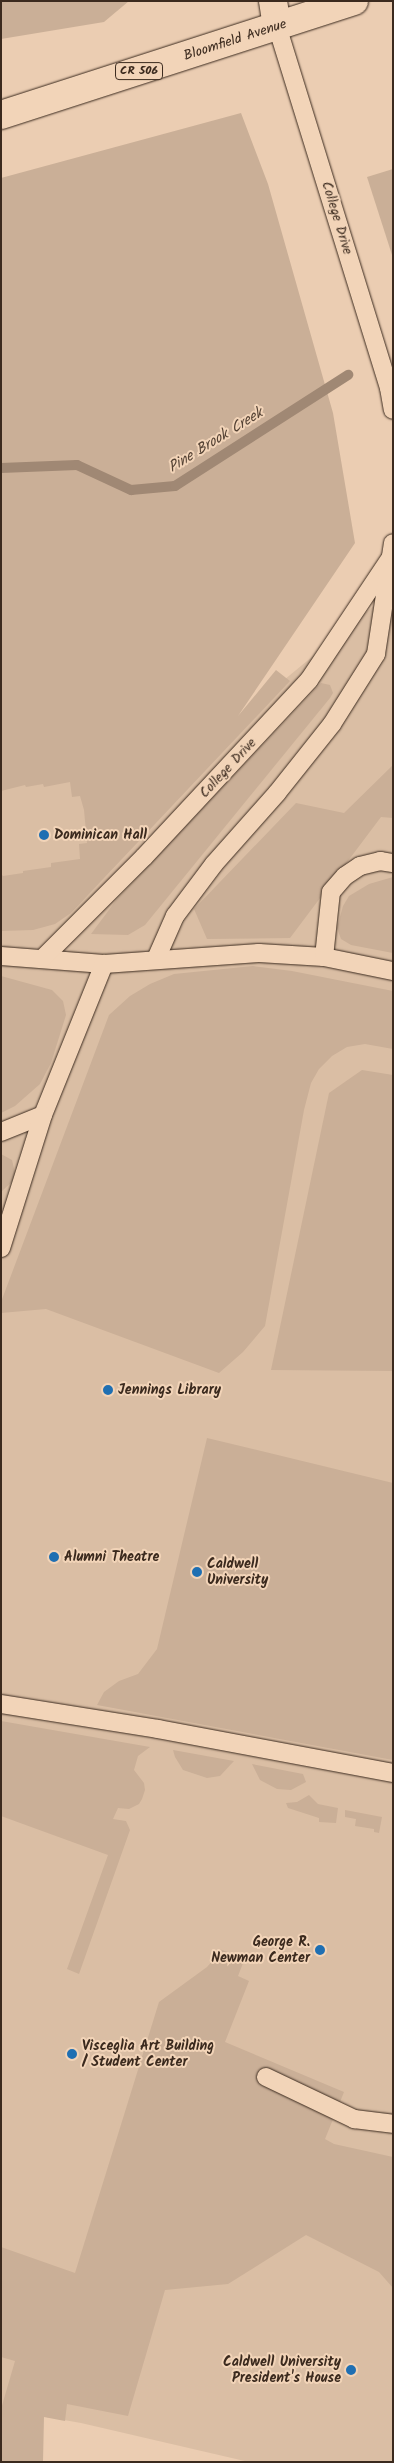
<!DOCTYPE html>
<style>
body{margin:0}
#map{position:relative;width:394px;height:2463px;overflow:hidden;background:#ebcdb2;font-family:Kalam,sans-serif}
div>[style]{position:absolute}
.built>*{inset:0;background:#dabea4}
.green>*{inset:0;background:#caaf97}
.stream>*{height:10px;margin:-5px;padding:0 5px;transform-origin:5px;border-radius:5px;background:#a08874}
.roads{filter:drop-shadow(0 0 1px #3b2a1e) drop-shadow(0 0 1px #3b2a1e)}
.lane>*{height:18px;margin:-9px;padding:0 9px;transform-origin:9px;border-radius:9px;background:#f2d4b8}
.secondary>*{height:28px;margin:-14px;padding:0 14px;transform-origin:14px;border-radius:14px;background:#f2d4b8}
.primary>*{height:28px;margin:-14px;padding:0 14px;transform-origin:14px;border-radius:14px;background:#f2d4b8}
.dots>*{width:14px;height:14px;translate:-50% -50%;box-sizing:border-box;border:2px solid #f2d4b8;border-radius:50%}
span{translate:-50% -50%;white-space:nowrap;text-align:center;line-height:1.15;-webkit-text-stroke:4px #f2d4b8;paint-order:stroke}
.shield-label span{padding:1px 4px;background:#f2d4b8;border:1px solid;border-radius:4px;-webkit-text-stroke-width:0}
.shield-label{font-size:12px;color:#3b2a1e;font-weight:700}
.street-label{font-size:14px;color:#3b2a1e}
.poi-label{font-size:14px;color:#3b2a1e;font-weight:700}
.left{translate:0 -50%;text-align:left}
.right{translate:-100% -50%;text-align:right}
.water-label{font-size:15px;color:#544234;font-style:italic}
.frame{position:absolute;inset:0;border:2px solid #3b2a1e;pointer-events:none}
</style>
<div id="map">
<div class="built">
<i style="clip-path:polygon(393px 590px,393px 2462px,249px 2462px,81px 2423px,1px 2409px,1px 735px,233px 722px)"></i>
</div>
<div class="green">
<i style="clip-path:polygon(1px 1px,129px 1px,104px 22px,1px 39px)"></i>
<i style="clip-path:polygon(241px 113px,268px 184px,333px 413px,355px 543px,238px 716px,276px 670px,290px 681px,71px 913px,55px 924px,33px 930px,1px 931px,1px 874px,3px 876px,23px 873px,23px 871px,51px 867px,51px 863px,80px 859px,79px 844px,87px 843px,84px 810px,80px 796px,72px 797px,70px 782px,44px 787px,43px 784px,26px 787px,25px 785px,1px 791px,1px 178px)"></i>
<i style="clip-path:polygon(393px 169px,393px 258px,367px 177px)"></i>
<i style="clip-path:polygon(321px 683px,330px 685px,333px 693px,330px 698px,145px 925px,128px 935px,91px 934px,117px 899px)"></i>
<i style="clip-path:polygon(393px 765px,393px 818px,381px 817px,290px 938px,207px 939px,194px 909px,296px 803px,344px 813px)"></i>
<i style="clip-path:polygon(393px 877px,393px 953px,351px 945px,341px 939px,337px 928px,343px 906px,349px 896px,369px 884px)"></i>
<i style="clip-path:polygon(253px 966px,292px 971px,393px 991px,393px 1049px,365px 1044px,347px 1047px,332px 1056px,319px 1069px,311px 1083px,304px 1110px,265px 1326px,243px 1352px,219px 1373px,46px 1309px,1px 1313px,1px 1302px,109px 1015px,130px 996px,150px 984px,174px 974px)"></i>
<i style="clip-path:polygon(1px 976px,52px 990px,63px 1001px,66px 1015px,51px 1063px,40px 1084px,15px 1106px,1px 1113px)"></i>
<i style="clip-path:polygon(362px 1070px,393px 1075px,393px 1371px,271px 1370px,329px 1093px)"></i>
<i style="clip-path:polygon(1px 1154px,12px 1160px,15px 1173px,15px 1179px,1px 1192px)"></i>
<i style="clip-path:polygon(207px 1438px,393px 1483px,393px 1760px,97px 1705px,104px 1692px,119px 1681px,138px 1674px,157px 1649px)"></i>
<i style="clip-path:polygon(1px 1721px,150px 1747px,138px 1756px,134px 1770px,144px 1783px,145px 1790px,142px 1799px,139px 1804px,129px 1809px,118px 1808px,113px 1819px,126px 1821px,130px 1830px,79px 1974px,67px 1969px,108px 1855px,1px 1816px)"></i>
<i style="clip-path:polygon(173px 1750px,234px 1761px,220px 1776px,207px 1778px,183px 1770px,175px 1757px)"></i>
<i style="clip-path:polygon(252px 1764px,303px 1774px,306px 1782px,291px 1790px,277px 1789px,260px 1780px)"></i>
<i style="clip-path:polygon(309px 1795px,318px 1804px,338px 1808px,336px 1823px,319px 1822px,319px 1818px,288px 1808px,286px 1803px,297px 1802px)"></i>
<i style="clip-path:polygon(345px 1810px,382px 1817px,379px 1833px,374px 1832px,374px 1829px,355px 1826px,356px 1819px,345px 1817px)"></i>
<i style="clip-path:polygon(219px 1949px,245px 1958px,238px 1976px,249px 1981px,225px 2042px,344px 2092px,325px 2139px,334px 2144px,393px 2157px,393px 2288px,379px 2272px,306px 2235px,228px 2284px,165px 2290px,128px 2416px,67px 2404px,65px 2421px,44px 2417px,43px 2462px,1px 2462px,1px 2409px,15px 2361px,1px 2357px,1px 2247px,75px 2273px,159px 2002px,207px 1967px,216px 1957px)"></i>
</div>
<div class="stream">
<i style="left:1px;top:468px;width:76px;rotate:-2.3deg"></i>
<i style="left:77px;top:465px;width:60px;rotate:24.8deg"></i>
<i style="left:131px;top:490px;width:44px;rotate:-5.2deg"></i>
<i style="left:175px;top:486px;width:206px;rotate:-32.7deg"></i>
</div>
<div class="roads">
<div class="lane">
<i style="left:277px;top:26px;width:379px;rotate:72.8deg"></i>
<i style="left:389px;top:388px;width:22px;rotate:80deg"></i>
<i style="left:1px;top:956px;width:103px;rotate:4.4deg"></i>
<i style="left:104px;top:964px;width:155px;rotate:-4.1deg"></i>
<i style="left:259px;top:953px;width:65px;rotate:3.5deg"></i>
<i style="left:324px;top:957px;width:70px;rotate:11.5deg"></i>
<i style="left:324px;top:957px;width:65px;rotate:-83.9deg"></i>
<i style="left:331px;top:892px;width:21px;rotate:-49deg"></i>
<i style="left:345px;top:876px;width:18px;rotate:-34deg"></i>
<i style="left:360px;top:866px;width:21px;rotate:-14deg"></i>
<i style="left:380px;top:861px;width:13px;rotate:9deg"></i>
<i style="left:42px;top:959px;width:144px;rotate:-45deg"></i>
<i style="left:144px;top:857px;width:242px;rotate:-47deg"></i>
<i style="left:309px;top:680px;width:148px;rotate:-56.3deg"></i>
<i style="left:156px;top:959px;width:47px;rotate:-66.2deg"></i>
<i style="left:175px;top:916px;width:65px;rotate:-53.1deg"></i>
<i style="left:214px;top:864px;width:95px;rotate:-48.4deg"></i>
<i style="left:277px;top:793px;width:88px;rotate:-51.4deg"></i>
<i style="left:332px;top:724px;width:83px;rotate:-57.8deg"></i>
<i style="left:376px;top:654px;width:112px;rotate:-81.3deg"></i>
<i style="left:1px;top:1132px;width:45px;rotate:-22deg"></i>
<i style="left:43px;top:1115px;width:163px;rotate:-68deg"></i>
<i style="left:1px;top:1248px;width:139px;rotate:-72.5deg"></i>
<i style="left:1px;top:1704px;width:159px;rotate:9deg"></i>
<i style="left:158px;top:1729px;width:239px;rotate:10.6deg"></i>
<i style="left:266px;top:2077px;width:98px;rotate:25.5deg"></i>
<i style="left:354px;top:2119px;width:39px;rotate:7deg"></i>
</div>
<div class="secondary">
<i style="left:273px;top:1px;width:25px;rotate:81deg"></i>
</div>
<div class="primary">
<i style="left:1px;top:115px;width:371px;rotate:-17.9deg"></i>
</div>
</div>
<div class="dots">
<i style="left:44px;top:835px;background:#1f6fb2"></i>
<i style="left:108px;top:1390px;background:#1f6fb2"></i>
<i style="left:54px;top:1557px;background:#1f6fb2"></i>
<i style="left:197px;top:1572px;background:#1f6fb2"></i>
<i style="left:320px;top:1950px;background:#1f6fb2"></i>
<i style="left:72px;top:2054px;background:#1f6fb2"></i>
<i style="left:351px;top:2370px;background:#1f6fb2"></i>
</div>
<div class="shield-label">
<span style="left:139px;top:71px">CR 506</span>
</div>
<div class="street-label">
<span style="left:235px;top:40px;rotate:-18deg">Bloomfield Avenue</span>
<span style="left:337px;top:218px;rotate:73deg">College Drive</span>
<span style="left:228px;top:768px;rotate:-47deg">College Drive</span>
</div>
<div class="poi-label">
<span class="left" style="left:54px;top:835px">Dominican Hall</span>
<span class="left" style="left:118px;top:1390px">Jennings Library</span>
<span class="left" style="left:64px;top:1557px">Alumni Theatre</span>
<span class="left" style="left:207px;top:1572px">Caldwell<br>University</span>
<span class="right" style="left:310px;top:1950px">George R.<br>Newman Center</span>
<span class="left" style="left:82px;top:2054px">Visceglia Art Building<br>/ Student Center</span>
<span class="right" style="left:341px;top:2370px">Caldwell University<br>President's House</span>
</div>
<div class="water-label">
<span style="left:216px;top:441px;rotate:-32deg">Pine Brook Creek</span>
</div>
<div class="frame"></div>
</div>
